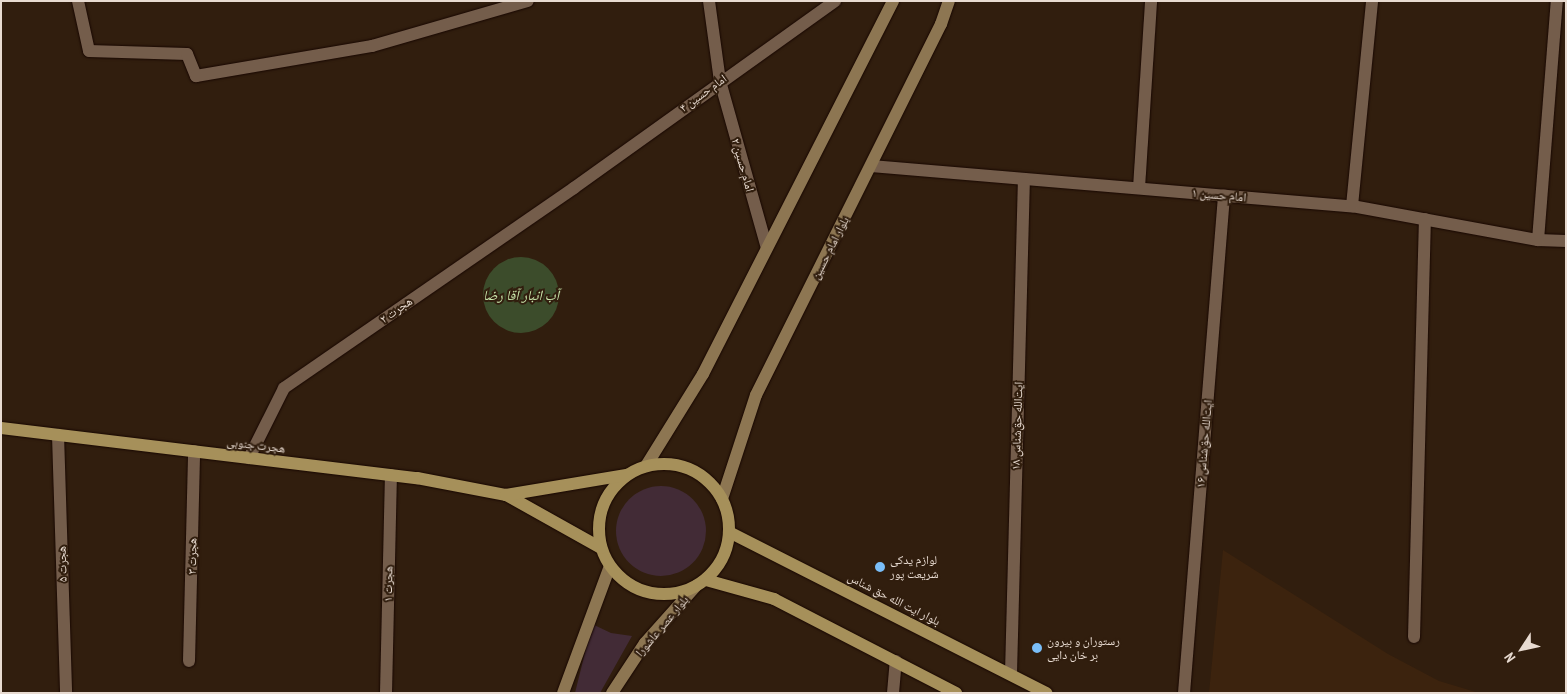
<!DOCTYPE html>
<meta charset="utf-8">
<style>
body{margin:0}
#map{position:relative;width:1567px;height:694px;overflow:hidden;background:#311e0e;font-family:"PT Sans Narrow","Noto Naskh Arabic",sans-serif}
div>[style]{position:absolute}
.built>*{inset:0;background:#3c230e}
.green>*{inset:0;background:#422b36}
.round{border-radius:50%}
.water>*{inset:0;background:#3c4c2b}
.roads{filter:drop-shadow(0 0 1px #180700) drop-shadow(0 0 1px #180700)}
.service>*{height:12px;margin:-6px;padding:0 6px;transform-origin:6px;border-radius:6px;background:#745d4b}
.minor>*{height:12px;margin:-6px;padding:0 6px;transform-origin:6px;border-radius:6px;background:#745d4b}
.secondary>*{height:12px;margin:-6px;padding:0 6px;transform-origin:6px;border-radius:6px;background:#8d7652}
.primary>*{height:12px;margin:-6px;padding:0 6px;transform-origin:6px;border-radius:6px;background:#a6905a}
.primary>.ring{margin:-6px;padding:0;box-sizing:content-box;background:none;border:12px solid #a6905a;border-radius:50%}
.dots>*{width:14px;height:14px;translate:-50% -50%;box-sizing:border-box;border:2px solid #311e0e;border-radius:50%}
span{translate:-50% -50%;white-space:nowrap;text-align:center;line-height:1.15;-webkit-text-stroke:4px #311e0e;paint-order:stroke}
.street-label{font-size:12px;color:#e8dbd1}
.poi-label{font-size:12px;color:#e8dbd1}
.left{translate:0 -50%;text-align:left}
.water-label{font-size:14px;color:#cdebaf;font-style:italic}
.frame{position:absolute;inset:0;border:2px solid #e8dbd1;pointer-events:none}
.north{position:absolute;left:1497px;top:624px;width:50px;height:50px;-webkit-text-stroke:4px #311e0e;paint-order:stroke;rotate:235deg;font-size:14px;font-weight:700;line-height:20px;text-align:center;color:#e8dbd1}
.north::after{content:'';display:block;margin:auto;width:18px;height:22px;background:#e8dbd1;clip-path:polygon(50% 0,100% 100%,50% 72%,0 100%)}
</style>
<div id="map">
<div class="built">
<i style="clip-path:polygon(1223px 550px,1388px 654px,1439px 681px,1479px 693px,1209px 693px)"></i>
</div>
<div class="green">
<i class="round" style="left:616px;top:486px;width:90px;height:90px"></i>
<i style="clip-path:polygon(592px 624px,611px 633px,632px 636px,600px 693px,575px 693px)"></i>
</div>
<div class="water">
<i class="round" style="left:483px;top:257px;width:76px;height:76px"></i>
</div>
<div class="roads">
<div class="service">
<i style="left:78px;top:1px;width:51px;rotate:77.6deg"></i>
<i style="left:89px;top:51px;width:98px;rotate:1.8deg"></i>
<i style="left:187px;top:54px;width:24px;rotate:68deg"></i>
<i style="left:196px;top:76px;width:179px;rotate:-9.7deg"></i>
<i style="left:372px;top:46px;width:162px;rotate:-16.1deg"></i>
</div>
<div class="minor">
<i style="left:709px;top:1px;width:81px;rotate:82.2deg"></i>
<i style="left:720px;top:81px;width:173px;rotate:74.3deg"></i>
<i style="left:871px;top:166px;width:483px;rotate:4.8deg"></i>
<i style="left:1352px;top:206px;width:189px;rotate:10.4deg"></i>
<i style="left:1538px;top:240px;width:28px;rotate:2deg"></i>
<i style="left:1139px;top:188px;width:187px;rotate:-86.3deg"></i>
<i style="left:1352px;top:206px;width:206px;rotate:-84.4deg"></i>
<i style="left:1538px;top:240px;width:240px;rotate:-85.5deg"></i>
<i style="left:58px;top:435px;width:258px;rotate:88.2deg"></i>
<i style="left:249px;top:458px;width:78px;rotate:-63.4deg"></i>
<i style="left:284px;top:388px;width:352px;rotate:-34.6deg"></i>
<i style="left:574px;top:188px;width:321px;rotate:-35.6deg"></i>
<i style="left:1414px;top:637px;width:418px;rotate:-88.5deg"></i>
<i style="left:189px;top:661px;width:210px;rotate:-88.6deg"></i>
<i style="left:1011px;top:673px;width:494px;rotate:-88.5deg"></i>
<i style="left:386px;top:693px;width:218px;rotate:-88.7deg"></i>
<i style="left:893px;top:693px;width:32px;rotate:-85deg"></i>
<i style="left:1184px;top:693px;width:499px;rotate:-85.4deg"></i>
</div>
<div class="secondary">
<i style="left:646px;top:466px;width:108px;rotate:-58.2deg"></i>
<i style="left:703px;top:374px;width:419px;rotate:-63deg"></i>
<i style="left:722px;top:499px;width:109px;rotate:-71.9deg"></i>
<i style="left:756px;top:395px;width:415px;rotate:-63.5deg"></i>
<i style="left:941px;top:24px;width:24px;rotate:-71deg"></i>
<i style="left:563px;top:693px;width:135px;rotate:-69.7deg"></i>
<i style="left:612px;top:693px;width:60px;rotate:-56.6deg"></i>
<i style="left:645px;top:643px;width:76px;rotate:-48.2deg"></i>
</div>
<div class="primary">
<i style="left:1px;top:428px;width:419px;rotate:6.9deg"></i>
<i style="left:417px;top:478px;width:91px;rotate:10.8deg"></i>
<i class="ring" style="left:599px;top:464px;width:118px;height:118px"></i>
<i style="left:729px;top:532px;width:356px;rotate:26.9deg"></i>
<i style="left:601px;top:548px;width:109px;rotate:-150.8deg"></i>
<i style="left:506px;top:495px;width:122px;rotate:-9.5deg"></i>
<i style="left:706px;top:580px;width:71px;rotate:15.6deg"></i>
<i style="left:774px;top:599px;width:205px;rotate:27.3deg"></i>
</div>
</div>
<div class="dots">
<i style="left:880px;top:567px;background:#7abef8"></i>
<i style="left:1037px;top:648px;background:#7abef8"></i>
</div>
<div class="street-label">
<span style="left:703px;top:93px;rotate:-36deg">امام حسین ۴</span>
<span style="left:743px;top:165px;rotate:74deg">امام حسین ۲</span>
<span style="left:1219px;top:195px;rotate:5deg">امام حسین ۱</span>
<span style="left:830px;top:248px;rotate:-63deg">بلوار امام حسین</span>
<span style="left:396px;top:310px;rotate:-35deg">هجرت ۲</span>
<span style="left:1017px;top:426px;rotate:-88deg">ایت‌الله حق‌شناس ۱۸</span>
<span style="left:1204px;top:444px;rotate:-85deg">ایت‌الله حق‌شناس ۱۶</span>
<span style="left:256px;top:445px;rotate:7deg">هجرت جنوبی</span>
<span style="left:192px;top:556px;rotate:-89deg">هجرت ۳</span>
<span style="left:62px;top:564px;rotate:-92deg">هجرت ۵</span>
<span style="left:388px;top:584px;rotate:-89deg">هجرت ۱</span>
<span style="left:894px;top:599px;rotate:27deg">بلوار ایت الله حق شناس</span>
<span style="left:662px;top:626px;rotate:-50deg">بلوار عصر عاشورا</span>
</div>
<div class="poi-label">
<span class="left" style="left:890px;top:567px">لوازم یدکی<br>شریعت پور</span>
<span class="left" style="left:1047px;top:648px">رستوران و بیرون<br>بر خان دایی</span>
</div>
<div class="water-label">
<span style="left:521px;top:295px">آب انبار آقا رضا</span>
</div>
<div class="frame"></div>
<div class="north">N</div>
</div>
